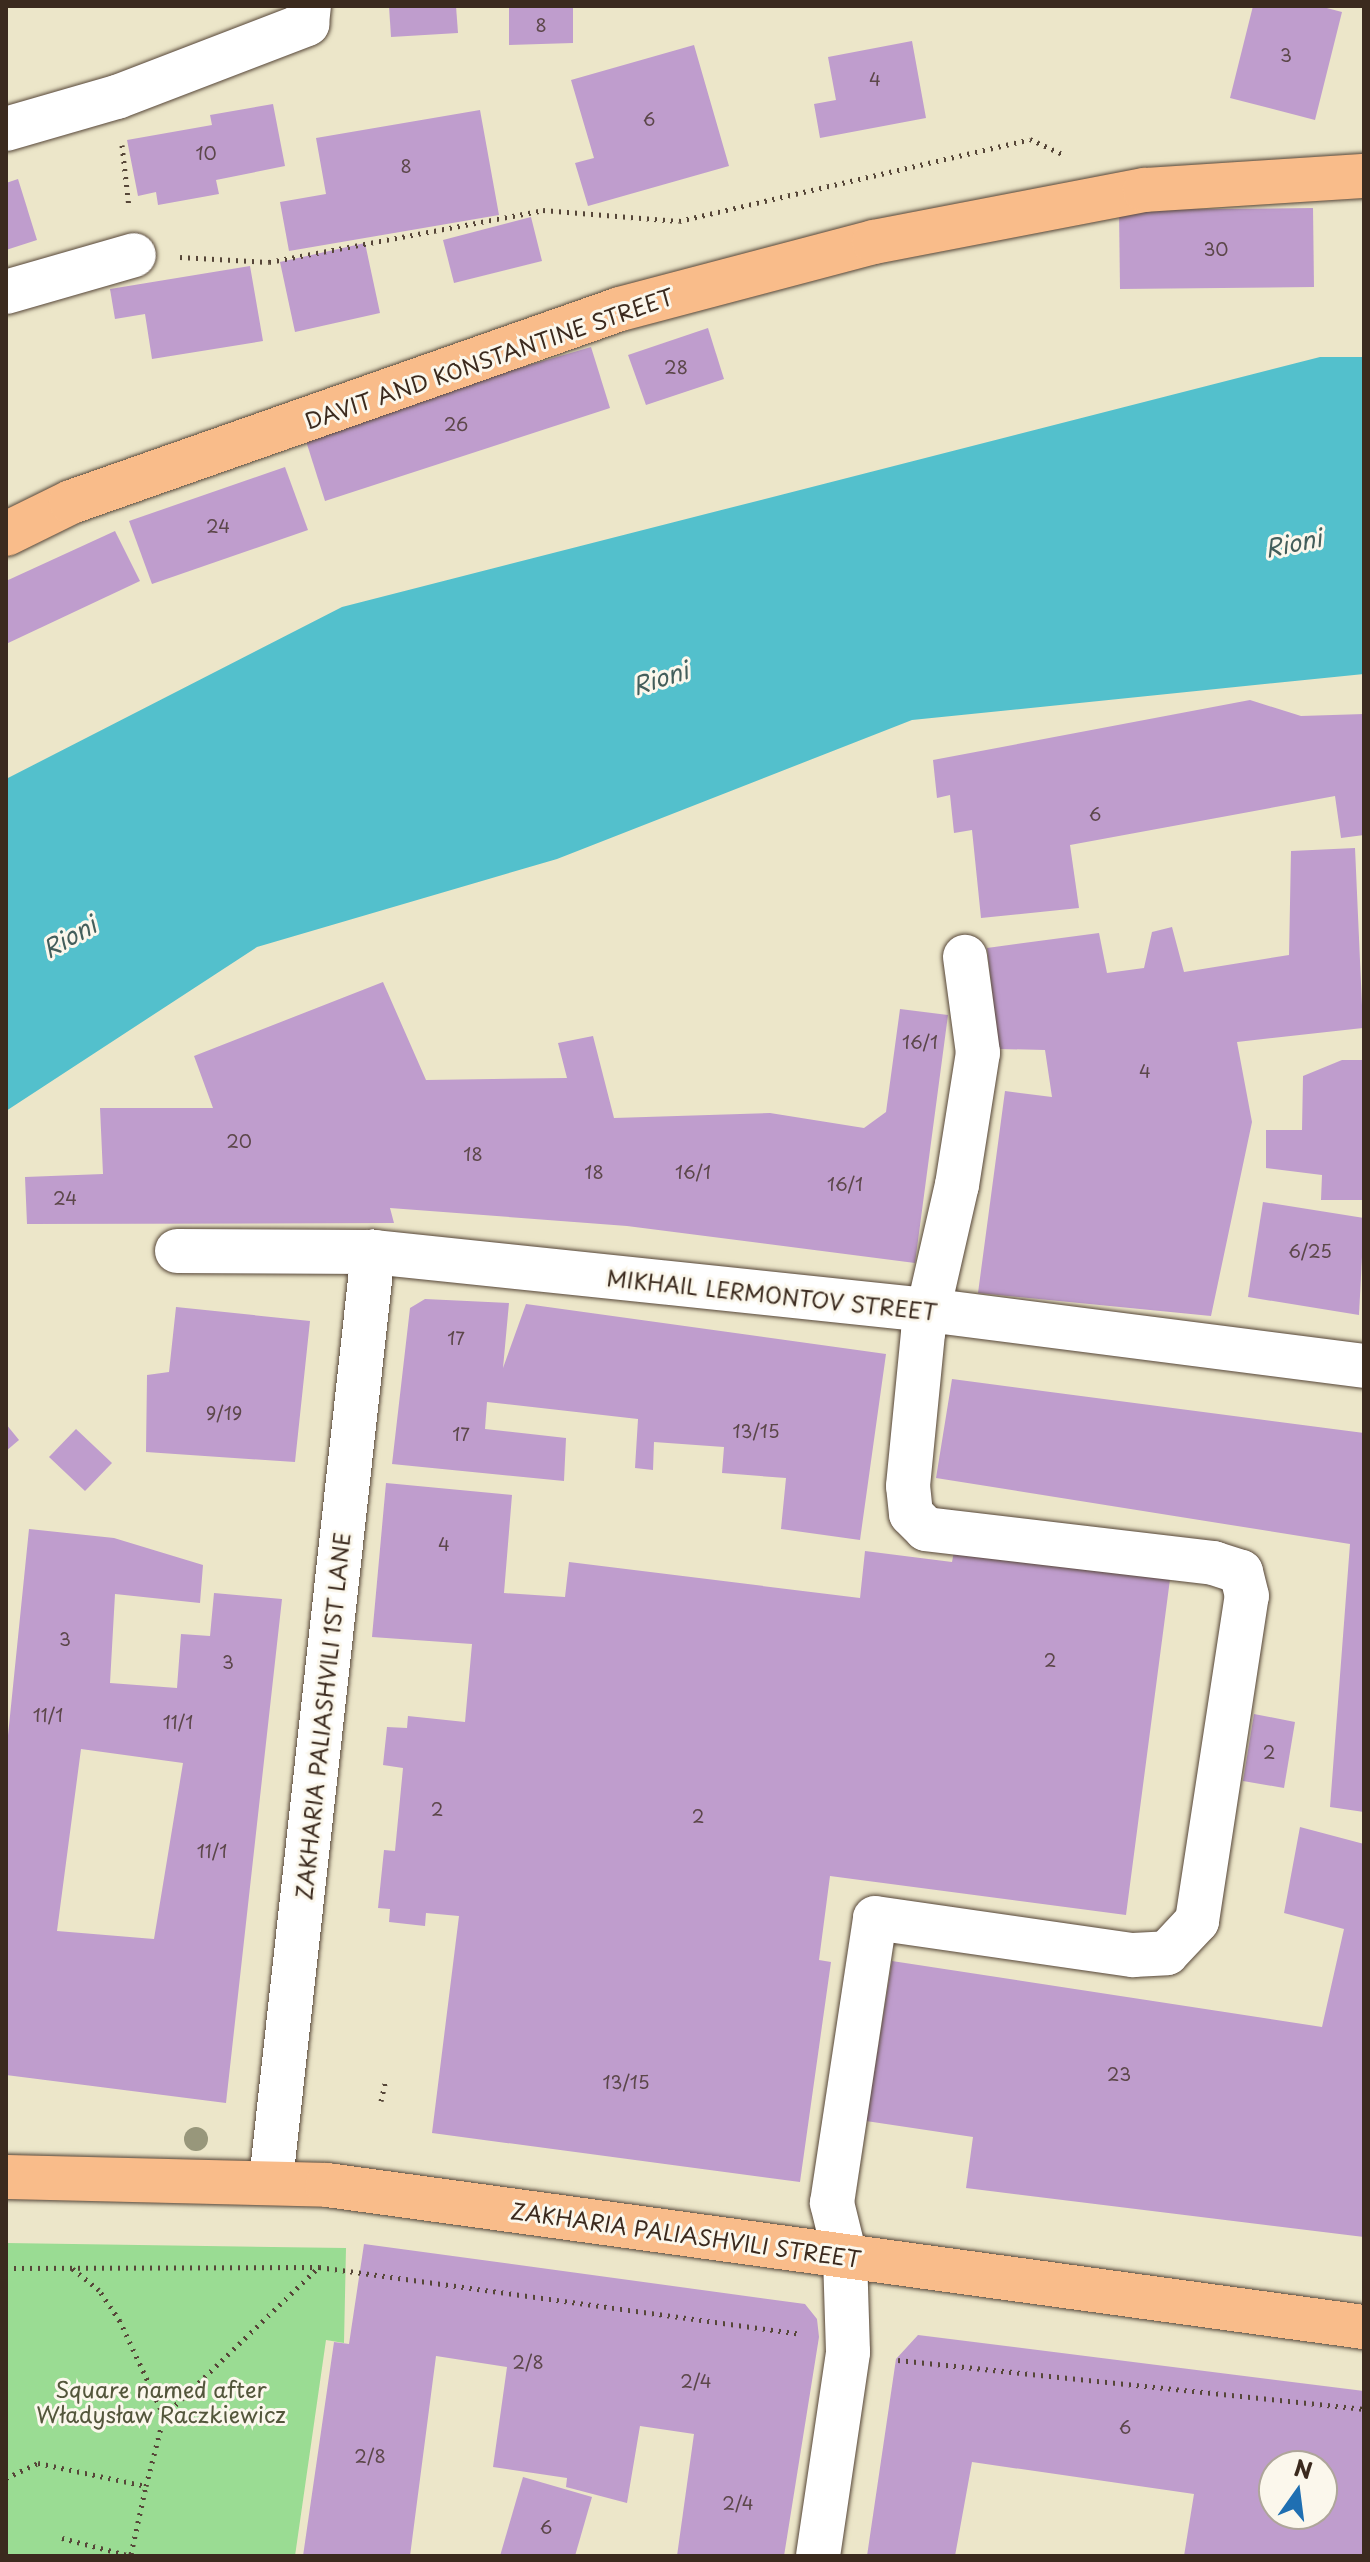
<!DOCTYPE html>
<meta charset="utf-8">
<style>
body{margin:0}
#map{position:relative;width:1370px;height:2562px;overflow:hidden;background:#ece6c9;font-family:"Playpen Sans",sans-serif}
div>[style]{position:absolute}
.green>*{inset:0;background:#9adc93}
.water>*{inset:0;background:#53c0cc}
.building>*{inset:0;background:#bf9dcd}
.path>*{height:5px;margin-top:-2.5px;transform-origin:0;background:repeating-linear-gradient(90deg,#564638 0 2px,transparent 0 8px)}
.roads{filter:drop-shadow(0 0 2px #564638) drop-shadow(0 0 2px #564638)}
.minor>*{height:44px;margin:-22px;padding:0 22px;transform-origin:22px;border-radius:22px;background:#fff}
.major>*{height:44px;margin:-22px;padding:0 22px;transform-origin:22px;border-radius:22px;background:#f9bc8a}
.trees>*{width:24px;height:24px;margin:-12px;border-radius:50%;background:#98977b}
span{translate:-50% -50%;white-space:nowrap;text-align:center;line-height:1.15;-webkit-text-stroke:6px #fbf7ec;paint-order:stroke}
.number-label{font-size:18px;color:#5c474a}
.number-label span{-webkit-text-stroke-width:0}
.street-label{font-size:22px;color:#3b2a1e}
.park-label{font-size:22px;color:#53563b}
.water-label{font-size:24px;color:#435e5b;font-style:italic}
.frame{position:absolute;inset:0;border:8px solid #3b2a1e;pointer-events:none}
.north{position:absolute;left:1258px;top:2450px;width:80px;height:80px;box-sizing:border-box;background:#fbf7ec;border:2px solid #aea59a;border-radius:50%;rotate:14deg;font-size:22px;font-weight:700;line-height:32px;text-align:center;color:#3b2a1e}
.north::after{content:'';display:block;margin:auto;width:28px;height:36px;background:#1f6fb2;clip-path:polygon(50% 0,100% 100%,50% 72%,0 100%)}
</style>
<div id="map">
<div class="green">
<i style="clip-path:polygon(6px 2243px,346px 2248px,344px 2343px,326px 2340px,295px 2556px,6px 2556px)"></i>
</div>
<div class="water">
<i style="clip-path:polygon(1320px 357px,1364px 357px,1364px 674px,912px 720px,557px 859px,257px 947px,6px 1111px,6px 779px,342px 607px)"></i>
</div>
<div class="building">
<i style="clip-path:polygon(389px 6px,456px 6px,458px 33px,391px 37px)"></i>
<i style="clip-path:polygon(509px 6px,573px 6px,573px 43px,509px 45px)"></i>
<i style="clip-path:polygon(1253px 6px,1319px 6px,1342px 12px,1315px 120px,1230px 98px)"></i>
<i style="clip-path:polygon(912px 41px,926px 118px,820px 138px,814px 104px,836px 100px,828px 57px)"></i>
<i style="clip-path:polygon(694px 45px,729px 166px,588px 206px,575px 163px,594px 158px,571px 80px)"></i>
<i style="clip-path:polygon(273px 104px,285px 166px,216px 180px,219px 194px,158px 205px,156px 192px,138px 196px,127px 140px,212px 125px,210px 115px)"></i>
<i style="clip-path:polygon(480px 110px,499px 215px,289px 251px,280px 202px,326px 194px,316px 138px)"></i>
<i style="clip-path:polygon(18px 179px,37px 240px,6px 250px,6px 183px)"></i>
<i style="clip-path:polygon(1313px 208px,1314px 287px,1120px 289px,1119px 210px)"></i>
<i style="clip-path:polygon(531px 217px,542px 261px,454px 283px,443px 240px)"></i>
<i style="clip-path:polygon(365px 243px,380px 313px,295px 332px,280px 262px)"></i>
<i style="clip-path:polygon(250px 266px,263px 341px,152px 359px,145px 314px,115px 319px,110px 289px)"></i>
<i style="clip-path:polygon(708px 328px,724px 379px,646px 405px,628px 355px)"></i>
<i style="clip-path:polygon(591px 347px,610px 408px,325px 501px,306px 441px,451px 388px)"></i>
<i style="clip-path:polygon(285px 467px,308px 530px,152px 584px,129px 521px)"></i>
<i style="clip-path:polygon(115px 531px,140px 581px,6px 644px,6px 581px)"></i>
<i style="clip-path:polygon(1250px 700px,1301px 716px,1364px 714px,1364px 835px,1341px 838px,1335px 796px,1070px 845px,1079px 908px,981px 918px,972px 830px,954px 833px,950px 795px,937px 798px,933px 760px)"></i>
<i style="clip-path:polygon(1355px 848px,1363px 1028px,1237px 1042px,1252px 1122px,1211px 1316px,978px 1293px,1005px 1091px,1052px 1097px,1045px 1050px,999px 1049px,987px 948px,1099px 933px,1107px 973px,1144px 968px,1152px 932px,1172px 927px,1184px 972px,1289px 955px,1291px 851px)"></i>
<i style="clip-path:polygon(383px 982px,426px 1080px,567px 1078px,558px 1043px,593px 1036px,614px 1118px,770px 1113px,864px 1128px,886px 1112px,900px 1009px,948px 1015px,915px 1263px,627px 1226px,390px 1208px,394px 1223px,27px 1224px,25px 1177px,103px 1174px,100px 1108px,213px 1108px,194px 1056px)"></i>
<i style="clip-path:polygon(1342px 1060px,1364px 1060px,1364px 1200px,1321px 1200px,1322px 1175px,1266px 1168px,1266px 1130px,1302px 1130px,1303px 1076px)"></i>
<i style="clip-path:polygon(1263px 1202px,1364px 1218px,1359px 1315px,1248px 1297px)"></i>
<i style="clip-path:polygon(425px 1299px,509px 1303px,503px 1368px,526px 1304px,886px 1354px,860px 1540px,781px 1529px,786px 1478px,722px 1473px,724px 1447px,654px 1442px,653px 1470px,635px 1468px,638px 1419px,487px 1402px,485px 1429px,566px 1438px,564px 1481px,392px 1464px,410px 1308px)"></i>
<i style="clip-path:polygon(176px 1307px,310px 1321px,295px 1462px,146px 1452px,147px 1375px,169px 1372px)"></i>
<i style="clip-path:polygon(952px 1379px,1364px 1433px,1364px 1812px,1330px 1807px,1350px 1544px,936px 1478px)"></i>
<i style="clip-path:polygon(6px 1424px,19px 1440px,6px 1451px)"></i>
<i style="clip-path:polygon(76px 1429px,112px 1463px,85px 1491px,49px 1457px)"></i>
<i style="clip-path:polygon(386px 1483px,512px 1495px,504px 1593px,565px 1597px,569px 1562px,860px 1598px,865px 1551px,952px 1562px,957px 1536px,1172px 1564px,1126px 1915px,830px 1876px,819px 1960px,831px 1962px,800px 2182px,432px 2133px,459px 1916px,426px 1913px,425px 1926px,389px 1922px,390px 1909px,378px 1908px,384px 1850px,395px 1851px,403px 1768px,383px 1765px,387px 1727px,407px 1728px,408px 1716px,465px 1722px,472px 1644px,372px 1637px)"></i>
<i style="clip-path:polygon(evenodd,29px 1529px,114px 1538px,203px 1565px,200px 1603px,115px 1594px,110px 1683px,177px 1688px,181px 1634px,210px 1636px,214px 1593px,282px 1599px,226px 2103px,6px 2075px,6px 1755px,29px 1529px,81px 1749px,183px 1763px,154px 1939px,57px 1931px,81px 1749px)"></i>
<i style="clip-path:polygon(1254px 1714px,1295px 1722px,1284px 1788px,1243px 1781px)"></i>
<i style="clip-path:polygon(1300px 1827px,1364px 1844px,1364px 2237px,966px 2188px,973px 2137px,866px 2121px,892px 1961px,1322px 2027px,1344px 1929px,1284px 1913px)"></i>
<i style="clip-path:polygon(364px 2244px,805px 2304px,817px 2319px,819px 2337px,784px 2556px,677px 2556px,694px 2434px,640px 2426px,627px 2503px,566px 2487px,567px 2478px,493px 2467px,507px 2367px,436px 2356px,410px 2556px,303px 2556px,334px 2342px,349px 2344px)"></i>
<i style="clip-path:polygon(evenodd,918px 2335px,1364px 2391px,1364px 2556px,1184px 2556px,1194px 2494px,972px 2462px,955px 2556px,867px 2556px,896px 2359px,918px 2335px,1274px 2466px,1322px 2466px,1322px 2514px,1274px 2514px,1274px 2466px)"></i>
<i style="clip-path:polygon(523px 2477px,592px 2497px,575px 2556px,500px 2556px)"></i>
</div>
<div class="path">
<i style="left:122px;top:145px;width:62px;rotate:83.6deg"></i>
<i style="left:180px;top:257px;width:89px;rotate:3.2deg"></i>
<i style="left:269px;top:262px;width:279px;rotate:-10.7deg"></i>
<i style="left:543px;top:210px;width:136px;rotate:4.6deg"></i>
<i style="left:679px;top:221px;width:360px;rotate:-13.1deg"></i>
<i style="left:1030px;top:139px;width:38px;rotate:25deg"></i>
<i style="left:381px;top:2101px;width:22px;rotate:-77deg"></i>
<i style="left:6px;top:2268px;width:313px;rotate:-0.2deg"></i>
<i style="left:319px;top:2267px;width:486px;rotate:7.9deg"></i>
<i style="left:898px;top:2360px;width:469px;rotate:6deg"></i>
<i style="left:164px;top:2416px;width:214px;rotate:-43.9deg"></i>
<i style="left:6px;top:2478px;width:35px;rotate:-25deg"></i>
<i style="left:38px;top:2463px;width:110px;rotate:12deg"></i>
<i style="left:146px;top:2486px;width:72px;rotate:-75.6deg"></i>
<i style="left:164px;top:2416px;width:105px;rotate:-114.9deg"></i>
<i style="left:120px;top:2321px;width:37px;rotate:-124deg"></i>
<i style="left:99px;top:2290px;width:35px;rotate:-141deg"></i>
<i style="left:62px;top:2538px;width:71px;rotate:14.6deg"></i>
<i style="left:131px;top:2554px;width:70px;rotate:-77.6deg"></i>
</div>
<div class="roads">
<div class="minor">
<i style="left:6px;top:129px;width:116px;rotate:-16.1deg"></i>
<i style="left:117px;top:97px;width:204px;rotate:-21deg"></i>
<i style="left:307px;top:24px;width:18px;rotate:-84deg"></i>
<i style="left:6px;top:292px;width:133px;rotate:-16.1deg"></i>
<i style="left:177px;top:1251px;width:196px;rotate:0.3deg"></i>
<i style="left:373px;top:1252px;width:558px;rotate:5.97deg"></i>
<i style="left:928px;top:1310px;width:440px;rotate:7.3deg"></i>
<i style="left:271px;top:2181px;width:935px;rotate:-83.73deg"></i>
<i style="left:818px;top:2556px;width:206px;rotate:-81.6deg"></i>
<i style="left:848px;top:2352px;width:96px;rotate:-91.8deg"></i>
<i style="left:845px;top:2256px;width:55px;rotate:-103.8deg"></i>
<i style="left:832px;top:2203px;width:288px;rotate:-81.4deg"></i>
<i style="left:875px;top:1918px;width:261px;rotate:8.2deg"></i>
<i style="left:1133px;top:1955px;width:34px;rotate:-3deg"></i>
<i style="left:1167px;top:1953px;width:44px;rotate:-46.8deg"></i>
<i style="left:1197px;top:1921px;width:329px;rotate:-81.3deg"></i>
<i style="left:1247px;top:1596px;width:25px;rotate:-104deg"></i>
<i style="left:1241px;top:1572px;width:28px;rotate:-162deg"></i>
<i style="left:1214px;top:1563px;width:290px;rotate:-173.3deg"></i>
<i style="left:926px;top:1529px;width:21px;rotate:-135deg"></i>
<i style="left:911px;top:1514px;width:28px;rotate:-96deg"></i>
<i style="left:908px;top:1486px;width:154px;rotate:-84.4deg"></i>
<i style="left:923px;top:1333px;width:152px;rotate:-77.1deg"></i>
<i style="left:957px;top:1185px;width:134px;rotate:-81deg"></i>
<i style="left:978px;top:1053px;width:97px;rotate:-97.7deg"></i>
</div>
<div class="major">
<i style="left:6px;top:534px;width:72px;rotate:-26.2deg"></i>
<i style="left:71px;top:502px;width:582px;rotate:-19.37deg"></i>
<i style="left:620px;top:309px;width:263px;rotate:-14.8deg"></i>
<i style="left:874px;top:242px;width:276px;rotate:-10.9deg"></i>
<i style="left:1145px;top:190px;width:219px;rotate:-3.7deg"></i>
<i style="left:6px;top:2177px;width:321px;rotate:1.4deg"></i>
<i style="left:327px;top:2185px;width:1047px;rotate:7.8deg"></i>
</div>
</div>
<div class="trees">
<i style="left:196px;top:2139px"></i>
</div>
<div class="number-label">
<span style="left:541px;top:25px">8</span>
<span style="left:1286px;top:55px">3</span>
<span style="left:875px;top:79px">4</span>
<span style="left:649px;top:119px">6</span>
<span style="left:206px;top:153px">10</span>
<span style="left:406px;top:166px">8</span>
<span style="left:1216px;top:249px">30</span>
<span style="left:676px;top:367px">28</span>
<span style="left:456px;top:424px">26</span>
<span style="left:218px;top:526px">24</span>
<span style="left:1095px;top:814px">6</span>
<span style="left:920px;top:1042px">16/1</span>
<span style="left:1145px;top:1071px">4</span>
<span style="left:239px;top:1141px">20</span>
<span style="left:473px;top:1154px">18</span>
<span style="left:594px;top:1172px">18</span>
<span style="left:693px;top:1172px">16/1</span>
<span style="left:845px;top:1184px">16/1</span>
<span style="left:65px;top:1198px">24</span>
<span style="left:1310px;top:1251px">6/25</span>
<span style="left:456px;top:1338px">17</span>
<span style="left:224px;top:1413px">9/19</span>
<span style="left:756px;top:1431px">13/15</span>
<span style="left:461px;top:1434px">17</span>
<span style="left:444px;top:1544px">4</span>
<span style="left:65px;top:1639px">3</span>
<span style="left:1050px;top:1660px">2</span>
<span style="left:228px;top:1662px">3</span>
<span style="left:48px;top:1715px">11/1</span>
<span style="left:178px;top:1722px">11/1</span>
<span style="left:1269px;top:1752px">2</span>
<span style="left:437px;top:1809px">2</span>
<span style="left:698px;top:1816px">2</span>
<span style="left:212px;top:1851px">11/1</span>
<span style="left:1119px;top:2074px">23</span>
<span style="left:626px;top:2082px">13/15</span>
<span style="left:528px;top:2362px">2/8</span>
<span style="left:696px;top:2381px">2/4</span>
<span style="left:1125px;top:2427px">6</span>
<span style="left:370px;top:2456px">2/8</span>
<span style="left:738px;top:2503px">2/4</span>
<span style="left:546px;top:2527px">6</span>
</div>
<div class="street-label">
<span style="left:489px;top:358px;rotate:-19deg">DAVIT AND KONSTANTINE STREET</span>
<span style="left:772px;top:1294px;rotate:6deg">MIKHAIL LERMONTOV STREET</span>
<span style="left:322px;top:1716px;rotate:-84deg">ZAKHARIA PALIASHVILI 1ST LANE</span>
<span style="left:686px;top:2234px;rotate:8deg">ZAKHARIA PALIASHVILI STREET</span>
</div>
<div class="park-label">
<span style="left:161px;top:2401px">Square named after<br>Władysław Raczkiewicz</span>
</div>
<div class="water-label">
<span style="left:1293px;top:543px;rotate:-12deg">Rioni</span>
<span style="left:660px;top:678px;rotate:-18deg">Rioni</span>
<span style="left:69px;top:937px;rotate:-30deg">Rioni</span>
</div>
<div class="frame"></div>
<div class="north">N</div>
</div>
